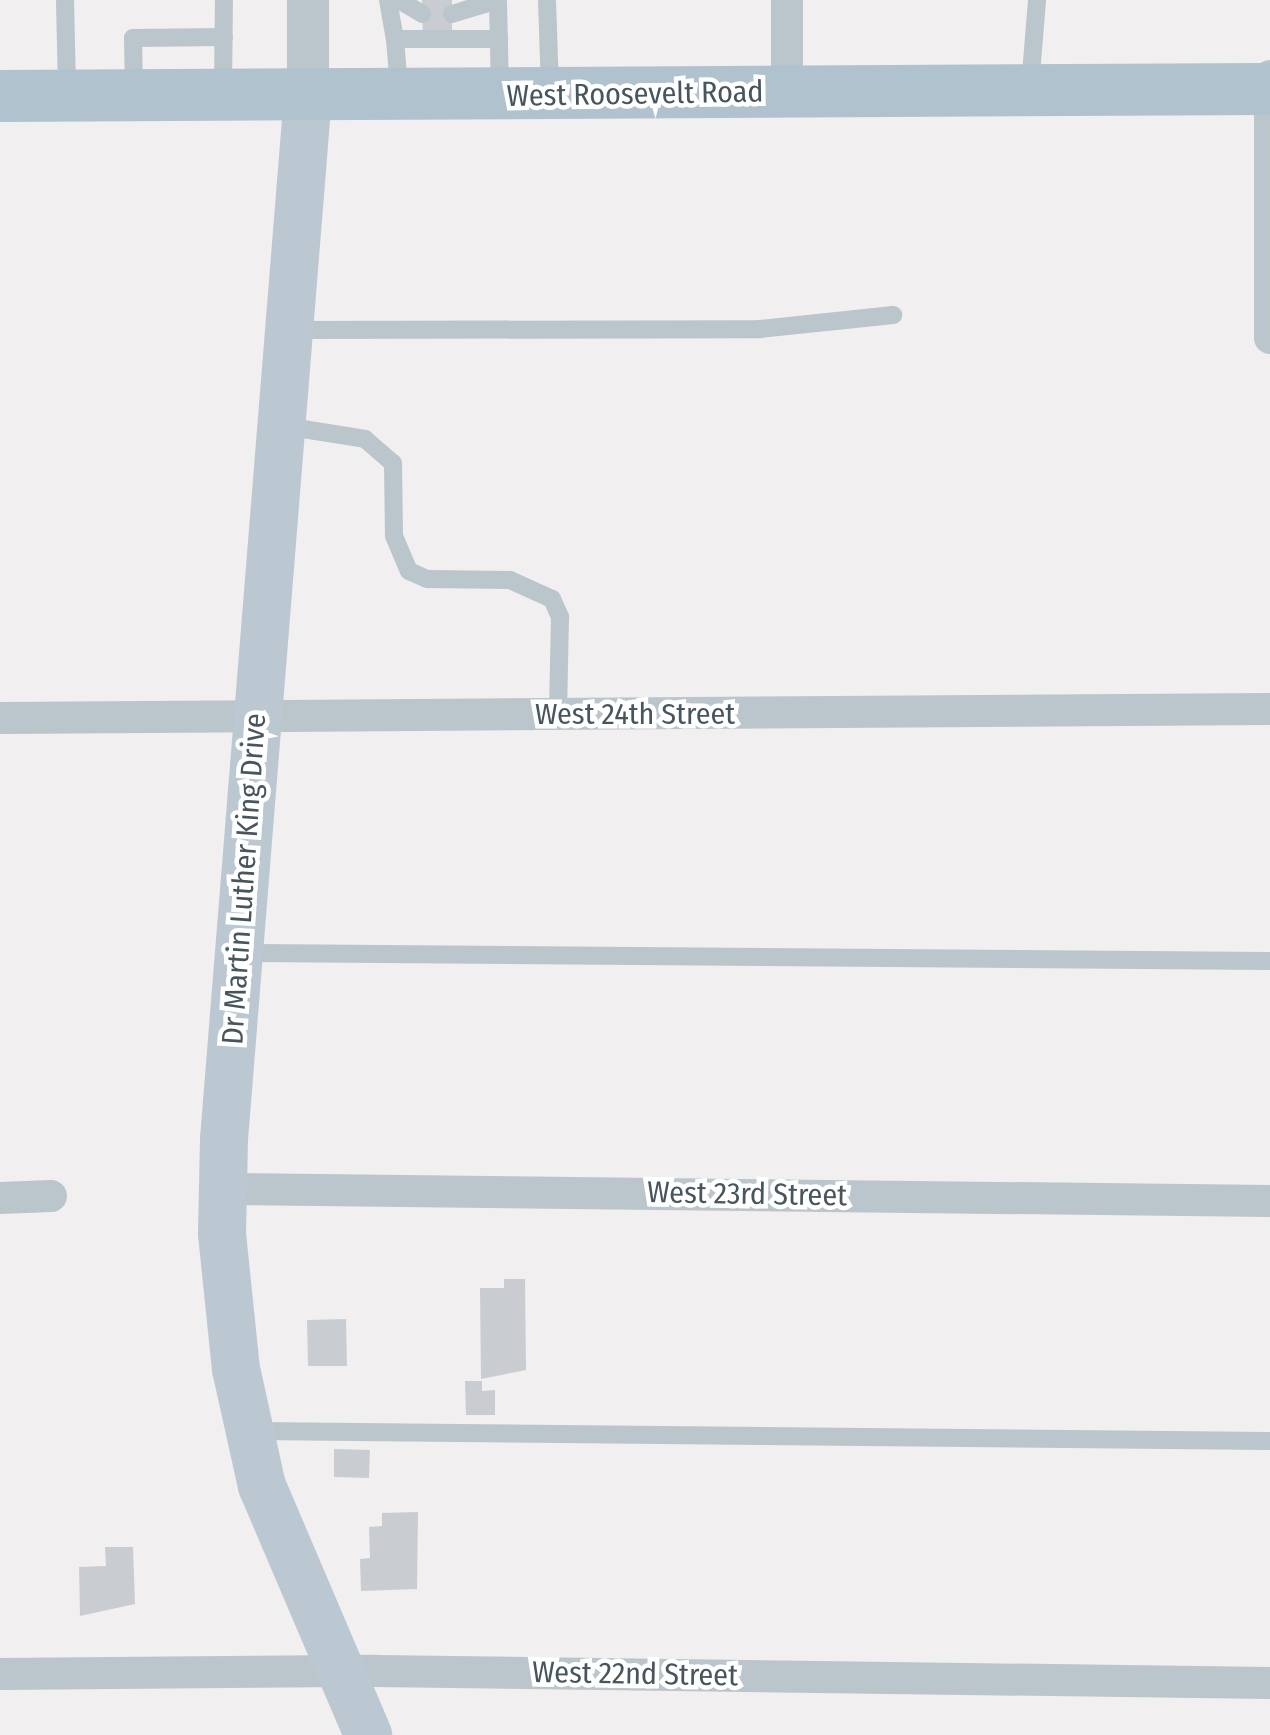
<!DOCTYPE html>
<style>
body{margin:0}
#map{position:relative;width:1270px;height:1735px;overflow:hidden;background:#f1efef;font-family:"Fira Sans Condensed",sans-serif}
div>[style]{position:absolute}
.building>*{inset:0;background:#c9cdd2}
.service>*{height:18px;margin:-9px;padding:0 9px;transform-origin:9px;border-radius:9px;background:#bac5cc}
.minor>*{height:32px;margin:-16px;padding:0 16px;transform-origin:16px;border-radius:16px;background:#bac5cc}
.tertiary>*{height:42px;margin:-21px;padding:0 21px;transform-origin:21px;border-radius:21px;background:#bac5cc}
.secondary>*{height:48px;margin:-24px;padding:0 24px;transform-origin:24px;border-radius:24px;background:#bbc8d1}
.primary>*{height:52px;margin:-26px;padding:0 26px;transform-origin:26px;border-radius:26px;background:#afc2ce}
span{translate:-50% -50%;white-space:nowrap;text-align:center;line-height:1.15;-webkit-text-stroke:9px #fff;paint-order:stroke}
.street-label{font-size:30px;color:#47555c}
</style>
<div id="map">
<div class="building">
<i style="clip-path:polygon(422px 0,452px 0,452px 36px,423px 36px)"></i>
<i style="clip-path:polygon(504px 1279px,525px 1279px,526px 1370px,481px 1379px,480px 1288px,504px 1288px)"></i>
<i style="clip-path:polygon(346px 1319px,347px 1366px,308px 1366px,307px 1320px)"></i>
<i style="clip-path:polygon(465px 1381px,482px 1381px,482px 1391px,495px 1390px,495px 1415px,466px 1415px)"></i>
<i style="clip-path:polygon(334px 1449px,370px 1450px,369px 1478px,334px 1477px)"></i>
<i style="clip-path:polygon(418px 1512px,417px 1589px,361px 1591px,360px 1559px,370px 1558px,369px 1527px,382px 1526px,382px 1513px)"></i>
<i style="clip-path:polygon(105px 1547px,133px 1547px,135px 1604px,80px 1616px,79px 1567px,106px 1566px)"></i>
</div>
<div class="service">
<i style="left:65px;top:0;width:89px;rotate:88.7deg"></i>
<i style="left:388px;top:0;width:40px;rotate:80deg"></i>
<i style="left:395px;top:39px;width:104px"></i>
<i style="left:399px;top:0;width:27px;rotate:31deg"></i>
<i style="left:481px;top:0;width:17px;rotate:10deg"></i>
<i style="left:498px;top:3px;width:87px;rotate:88.7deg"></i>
<i style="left:547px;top:0;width:90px;rotate:88.1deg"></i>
<i style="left:452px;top:14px;width:38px;rotate:-17deg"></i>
<i style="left:395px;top:39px;width:49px;rotate:85.3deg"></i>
<i style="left:1030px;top:86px;width:86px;rotate:-85.3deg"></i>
<i style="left:223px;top:89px;width:89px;rotate:-89.4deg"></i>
<i style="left:134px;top:91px;width:53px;rotate:-91.1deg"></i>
<i style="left:133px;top:38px;width:91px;rotate:-0.6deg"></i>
<i style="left:294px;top:330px;width:466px;rotate:-0.1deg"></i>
<i style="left:760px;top:329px;width:134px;rotate:-6deg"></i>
<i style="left:284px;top:426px;width:82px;rotate:9.1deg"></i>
<i style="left:365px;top:439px;width:37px;rotate:41deg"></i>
<i style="left:393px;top:463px;width:73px;rotate:89.2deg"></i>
<i style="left:394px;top:536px;width:38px;rotate:67deg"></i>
<i style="left:409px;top:571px;width:20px;rotate:24deg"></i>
<i style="left:427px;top:579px;width:83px;rotate:0.7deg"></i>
<i style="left:510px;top:580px;width:46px;rotate:24.3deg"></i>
<i style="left:552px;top:599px;width:20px;rotate:66deg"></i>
<i style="left:560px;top:617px;width:97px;rotate:91.2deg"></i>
<i style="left:239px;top:953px;width:1031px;rotate:0.44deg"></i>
<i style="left:254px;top:1431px;width:1016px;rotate:0.56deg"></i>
</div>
<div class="minor">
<i style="left:1270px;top:76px;width:262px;rotate:90deg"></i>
<i style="left:787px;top:92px;width:92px;rotate:-90deg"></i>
<i style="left:0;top:718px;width:1270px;rotate:-0.41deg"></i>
<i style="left:224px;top:1189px;width:1046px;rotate:0.66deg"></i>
<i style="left:0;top:1198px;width:51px;rotate:-2.2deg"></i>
<i style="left:0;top:1674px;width:376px;rotate:-0.5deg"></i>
<i style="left:376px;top:1671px;width:894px;rotate:0.77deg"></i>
</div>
<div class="tertiary">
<i style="left:308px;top:95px;width:95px;rotate:-90deg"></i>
</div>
<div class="secondary">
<i style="left:308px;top:95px;width:1047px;rotate:94.6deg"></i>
<i style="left:224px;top:1139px;width:95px;rotate:91.2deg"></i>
<i style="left:222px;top:1234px;width:136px;rotate:84.1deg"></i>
<i style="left:236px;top:1369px;width:120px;rotate:77.5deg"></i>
<i style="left:262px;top:1486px;width:271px;rotate:66.9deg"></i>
</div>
<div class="primary">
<i style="left:0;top:96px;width:1270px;rotate:-0.32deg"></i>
</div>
<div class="street-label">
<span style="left:635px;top:94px;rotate:-1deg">West Roosevelt Road</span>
<span style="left:635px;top:714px">West 24th Street</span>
<span style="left:244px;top:879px;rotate:-86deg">Dr Martin Luther King Drive</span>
<span style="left:747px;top:1194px;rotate:1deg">West 23rd Street</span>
<span style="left:635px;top:1674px;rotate:1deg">West 22nd Street</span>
</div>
</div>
